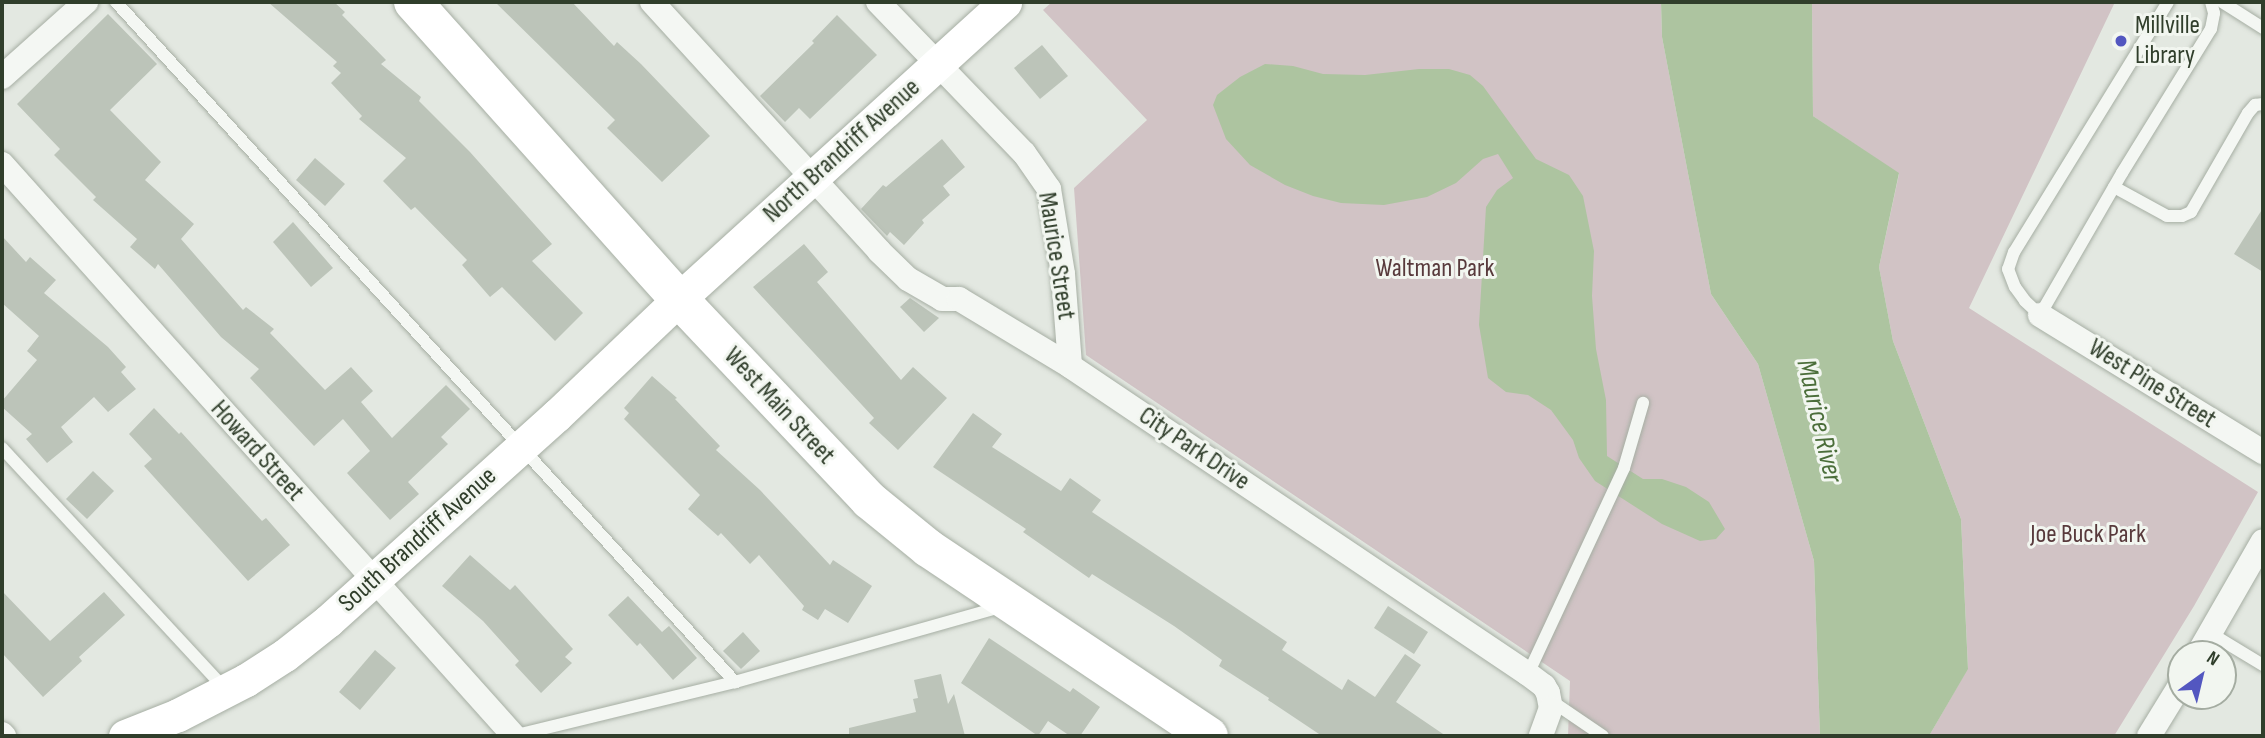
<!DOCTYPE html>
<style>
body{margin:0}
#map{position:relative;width:2265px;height:738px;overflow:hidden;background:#e3e8e1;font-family:"Sofia Sans Condensed",sans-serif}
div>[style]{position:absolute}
.green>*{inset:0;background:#d1c3c5}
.water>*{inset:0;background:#adc4a0}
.building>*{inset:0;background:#bcc4b9}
.roads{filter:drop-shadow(0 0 2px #a6aea3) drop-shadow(0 0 2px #a6aea3)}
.lane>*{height:12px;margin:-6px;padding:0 6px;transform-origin:6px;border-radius:6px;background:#f4f7f3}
.street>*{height:24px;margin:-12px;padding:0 12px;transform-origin:12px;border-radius:12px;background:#f4f7f3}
.secondary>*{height:33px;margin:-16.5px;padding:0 16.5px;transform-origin:16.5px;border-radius:16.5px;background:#fff}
.highway>*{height:38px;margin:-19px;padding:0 19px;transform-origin:19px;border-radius:19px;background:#fff}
.dots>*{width:19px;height:19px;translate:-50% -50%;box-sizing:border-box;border:4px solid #f2f6f0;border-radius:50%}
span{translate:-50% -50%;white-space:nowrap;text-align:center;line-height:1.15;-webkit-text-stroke:6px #f2f6f0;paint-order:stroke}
.poi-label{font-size:26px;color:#303e2b}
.left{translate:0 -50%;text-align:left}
.street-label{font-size:26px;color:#303e2b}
.park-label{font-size:26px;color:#583a3c}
.water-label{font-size:28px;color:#4b6e3a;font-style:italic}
.frame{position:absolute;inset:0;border:4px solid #303e2b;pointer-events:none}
.north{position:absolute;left:2167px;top:640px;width:70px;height:70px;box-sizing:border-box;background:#f2f6f0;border:2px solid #a4aca1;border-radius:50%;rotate:34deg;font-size:19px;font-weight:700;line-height:28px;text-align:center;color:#303e2b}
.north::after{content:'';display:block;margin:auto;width:24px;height:32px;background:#5357c0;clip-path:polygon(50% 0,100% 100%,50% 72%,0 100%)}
</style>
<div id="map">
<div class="green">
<i style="clip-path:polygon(1052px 2px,1661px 2px,1662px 37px,1711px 294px,1758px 364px,1814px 561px,1820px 736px,1568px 736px,1570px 681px,1086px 355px,1074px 188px,1147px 120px,1043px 10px)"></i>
<i style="clip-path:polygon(1812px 2px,2115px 2px,1969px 308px,2258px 492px,2194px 606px,2114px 736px,1929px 736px,1968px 668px,1961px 519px,1893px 341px,1879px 267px,1899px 174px,1813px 116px)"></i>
</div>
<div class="water">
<i style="clip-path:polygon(1661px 2px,1812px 2px,1813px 116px,1899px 173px,1879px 267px,1893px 341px,1961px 519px,1968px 669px,1929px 736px,1820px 736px,1814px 561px,1758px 364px,1711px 294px,1662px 37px)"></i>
<i style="clip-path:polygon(1265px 64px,1293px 66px,1323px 74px,1365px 75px,1419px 69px,1449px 69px,1470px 75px,1483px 86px,1536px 159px,1569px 175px,1583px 196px,1594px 251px,1592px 296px,1596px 349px,1606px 400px,1607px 456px,1643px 479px,1662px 479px,1686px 487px,1709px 502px,1725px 529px,1716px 539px,1700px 541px,1662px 524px,1595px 481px,1579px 458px,1573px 440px,1551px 410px,1528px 395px,1506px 392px,1488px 378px,1479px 325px,1486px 207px,1497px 190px,1513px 178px,1498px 154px,1483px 159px,1456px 183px,1427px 197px,1384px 205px,1341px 203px,1313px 196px,1285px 185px,1250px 165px,1226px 139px,1213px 105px,1217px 95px,1240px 77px)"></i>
</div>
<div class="building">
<i style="clip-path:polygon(268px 2px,334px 2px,345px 12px,342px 15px,386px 60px,381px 64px,421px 97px,419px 101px,470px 152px,552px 244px,532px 261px,583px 313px,555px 341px,502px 287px,490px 297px,462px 265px,467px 260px,415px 207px,411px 210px,383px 181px,406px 158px,359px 119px,362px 116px,331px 83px,341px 73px,333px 66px,337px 62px)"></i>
<i style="clip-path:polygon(495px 2px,572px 2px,614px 46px,617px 42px,641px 64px,710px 136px,662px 182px,607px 128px,615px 120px)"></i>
<i style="clip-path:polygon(108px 14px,157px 64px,110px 110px,161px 162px,145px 180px,194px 224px,181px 239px,243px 310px,246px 307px,274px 329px,270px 333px,325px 390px,351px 367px,373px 391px,361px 402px,392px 438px,446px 385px,470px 409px,441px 437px,448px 444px,408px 482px,419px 494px,390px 520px,347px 473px,370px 451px,343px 419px,314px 446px,250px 378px,259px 369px,221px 337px,158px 264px,155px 269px,130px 247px,137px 239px,93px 200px,96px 197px,54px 155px,60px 149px,17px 104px)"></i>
<i style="clip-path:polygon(837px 15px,877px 55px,810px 119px,799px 108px,785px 122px,760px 96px,814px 43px,812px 41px)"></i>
<i style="clip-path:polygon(1042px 45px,1068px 76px,1040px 99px,1014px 68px)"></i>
<i style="clip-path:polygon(942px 139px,965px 167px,943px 186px,950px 195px,922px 220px,924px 223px,904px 245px,890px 232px,887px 236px,861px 209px,883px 185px,886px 187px)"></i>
<i style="clip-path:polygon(315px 158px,345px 184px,325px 206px,296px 180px)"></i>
<i style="clip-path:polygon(2263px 208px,2263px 272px,2234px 254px)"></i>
<i style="clip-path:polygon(293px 222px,333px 268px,311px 287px,273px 242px)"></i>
<i style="clip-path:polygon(2px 236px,26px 262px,30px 257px,56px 280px,44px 293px,108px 347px,126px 367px,121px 372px,136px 389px,108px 412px,94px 397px,61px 427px,73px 442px,47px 463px,26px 439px,32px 434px,2px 407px,2px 401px,37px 360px,27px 351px,39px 336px,2px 303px)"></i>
<i style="clip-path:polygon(804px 244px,828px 272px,817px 282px,901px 380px,913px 367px,947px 398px,898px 450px,869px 423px,874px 418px,753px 287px)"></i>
<i style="clip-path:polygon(910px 298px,939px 318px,924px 332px,900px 307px)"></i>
<i style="clip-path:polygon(652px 376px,677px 398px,675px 399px,720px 446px,716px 450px,760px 490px,830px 565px,833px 560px,872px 586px,848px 623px,825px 609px,818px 620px,802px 610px,804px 606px,759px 555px,750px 564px,721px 533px,718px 536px,688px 509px,700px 495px,624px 419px,629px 413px,624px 408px)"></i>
<i style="clip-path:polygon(154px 408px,179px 434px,181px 432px,262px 521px,266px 518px,290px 545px,248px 581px,144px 466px,152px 459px,129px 434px)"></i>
<i style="clip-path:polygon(973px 413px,1002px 434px,992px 447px,1061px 491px,1070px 478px,1101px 500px,1092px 512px,1287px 642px,1282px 650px,1342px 690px,1348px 679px,1375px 697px,1405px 654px,1421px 665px,1396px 702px,1446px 736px,1322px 736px,1268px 700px,1269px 698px,1219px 666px,1222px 660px,1174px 626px,1092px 574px,1089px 578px,1023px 532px,1026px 529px,933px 467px)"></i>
<i style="clip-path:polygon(93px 471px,114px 491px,87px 519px,66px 499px)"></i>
<i style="clip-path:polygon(470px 555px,510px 590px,515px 585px,573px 649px,565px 657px,572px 663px,541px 693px,515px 665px,519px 661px,483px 621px,442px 586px)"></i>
<i style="clip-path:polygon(2px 591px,50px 641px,104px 592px,125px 615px,79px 657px,82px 661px,43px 697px,2px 653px)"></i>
<i style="clip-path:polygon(628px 596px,662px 632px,669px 626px,697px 658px,673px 680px,640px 643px,637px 646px,608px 615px)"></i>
<i style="clip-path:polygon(1388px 606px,1428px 632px,1414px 654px,1374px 628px)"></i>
<i style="clip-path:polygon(743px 632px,760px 651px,741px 669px,723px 651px)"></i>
<i style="clip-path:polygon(989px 638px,1070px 692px,1073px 688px,1100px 707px,1080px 736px,1070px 736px,1048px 721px,1038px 736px,961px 683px)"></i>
<i style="clip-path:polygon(375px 650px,396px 668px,360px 710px,339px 692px)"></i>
<i style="clip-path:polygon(941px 674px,948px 704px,954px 694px,965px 736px,849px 736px,849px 728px,916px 712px,913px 699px,918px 698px,914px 680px)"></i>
</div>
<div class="roads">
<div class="lane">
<i style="left:116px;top:2px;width:920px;rotate:47.69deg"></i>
<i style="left:2168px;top:2px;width:294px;rotate:121.6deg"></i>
<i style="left:2014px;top:252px;width:18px;rotate:109deg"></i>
<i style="left:2008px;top:269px;width:19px;rotate:69deg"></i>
<i style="left:2015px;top:287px;width:17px;rotate:54deg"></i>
<i style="left:2025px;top:301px;width:21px;rotate:43deg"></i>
<i style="left:2040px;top:315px;width:164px;rotate:-60deg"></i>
<i style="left:2122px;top:173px;width:169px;rotate:-58.3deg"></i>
<i style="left:2211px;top:29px;width:16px;rotate:-79deg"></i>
<i style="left:2214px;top:13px;width:11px;rotate:-105deg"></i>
<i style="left:2222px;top:2px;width:49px;rotate:32.4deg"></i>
<i style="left:2114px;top:187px;width:60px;rotate:28.7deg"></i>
<i style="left:2167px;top:216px;width:15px"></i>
<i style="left:2182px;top:216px;width:10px;rotate:-24deg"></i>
<i style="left:2191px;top:212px;width:114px;rotate:-60.1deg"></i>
<i style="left:2248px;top:113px;width:11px;rotate:-49deg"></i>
<i style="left:2255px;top:105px;width:8px;rotate:-7deg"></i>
<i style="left:2px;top:448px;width:328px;rotate:47.2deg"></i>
<i style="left:2210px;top:633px;width:62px;rotate:31.1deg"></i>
<i style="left:1528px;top:674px;width:227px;rotate:-65deg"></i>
<i style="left:1624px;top:468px;width:68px;rotate:-73.7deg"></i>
<i style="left:1550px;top:700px;width:64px;rotate:34.2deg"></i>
<i style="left:513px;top:736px;width:228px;rotate:-13.7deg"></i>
<i style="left:735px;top:682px;width:279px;rotate:-15.8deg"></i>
</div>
<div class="street">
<i style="left:652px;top:2px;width:337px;rotate:47.6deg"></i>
<i style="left:879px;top:251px;width:40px;rotate:44deg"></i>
<i style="left:908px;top:279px;width:39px;rotate:30deg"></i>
<i style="left:942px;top:299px;width:17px"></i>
<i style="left:959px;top:299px;width:130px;rotate:31.1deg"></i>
<i style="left:1070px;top:366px;width:552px;rotate:33.92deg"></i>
<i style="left:1528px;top:674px;width:20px;rotate:37deg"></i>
<i style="left:1544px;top:686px;width:8px;rotate:60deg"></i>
<i style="left:1548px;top:693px;width:15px;rotate:79deg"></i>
<i style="left:1551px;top:708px;width:30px;rotate:110deg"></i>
<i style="left:878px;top:2px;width:210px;rotate:46deg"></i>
<i style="left:1024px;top:153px;width:44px;rotate:55.2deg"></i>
<i style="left:1049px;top:189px;width:86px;rotate:80.6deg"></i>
<i style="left:1063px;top:274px;width:92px;rotate:85.6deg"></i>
<i style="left:2px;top:77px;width:113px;rotate:-41.8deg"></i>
<i style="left:2px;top:164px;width:768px;rotate:48.17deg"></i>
<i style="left:2040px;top:315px;width:262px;rotate:31.6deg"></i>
<i style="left:2198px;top:654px;width:130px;rotate:-60.1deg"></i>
<i style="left:2px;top:734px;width:3px;rotate:45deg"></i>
<i style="left:2149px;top:736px;width:61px;rotate:-58.4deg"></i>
</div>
<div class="secondary">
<i style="left:125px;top:736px;width:57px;rotate:-21.6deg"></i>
<i style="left:178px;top:715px;width:76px;rotate:-27.2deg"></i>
<i style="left:246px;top:680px;width:46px;rotate:-32.7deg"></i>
<i style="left:285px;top:655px;width:55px;rotate:-38.3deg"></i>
<i style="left:328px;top:621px;width:308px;rotate:-42deg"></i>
<i style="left:557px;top:415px;width:168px;rotate:-43.6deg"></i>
<i style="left:679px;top:299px;width:441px;rotate:-42.3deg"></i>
</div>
<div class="highway">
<i style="left:413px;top:2px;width:399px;rotate:48.2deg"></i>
<i style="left:679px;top:299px;width:277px;rotate:46.6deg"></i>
<i style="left:869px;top:500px;width:76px;rotate:39.1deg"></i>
<i style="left:928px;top:548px;width:338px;rotate:33.8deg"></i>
</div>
</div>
<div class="dots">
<i style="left:2121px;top:41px;background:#5357c0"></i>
</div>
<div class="poi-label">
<span class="left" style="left:2135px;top:41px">Millville<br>Library</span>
</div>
<div class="street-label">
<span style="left:842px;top:151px;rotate:-42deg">North Brandriff Avenue</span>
<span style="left:1056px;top:256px;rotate:81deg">Maurice Street</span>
<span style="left:2152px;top:384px;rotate:32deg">West Pine Street</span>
<span style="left:779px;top:406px;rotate:47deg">West Main Street</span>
<span style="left:1194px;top:449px;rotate:34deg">City Park Drive</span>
<span style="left:257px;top:451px;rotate:48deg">Howard Street</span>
<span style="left:418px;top:540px;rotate:-42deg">South Brandriff Avenue</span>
</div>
<div class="park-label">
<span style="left:1435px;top:269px">Waltman Park</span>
<span style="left:2088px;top:535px">Joe Buck Park</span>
</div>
<div class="water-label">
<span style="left:1819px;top:421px;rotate:77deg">Maurice River</span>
</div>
<div class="frame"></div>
<div class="north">N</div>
</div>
